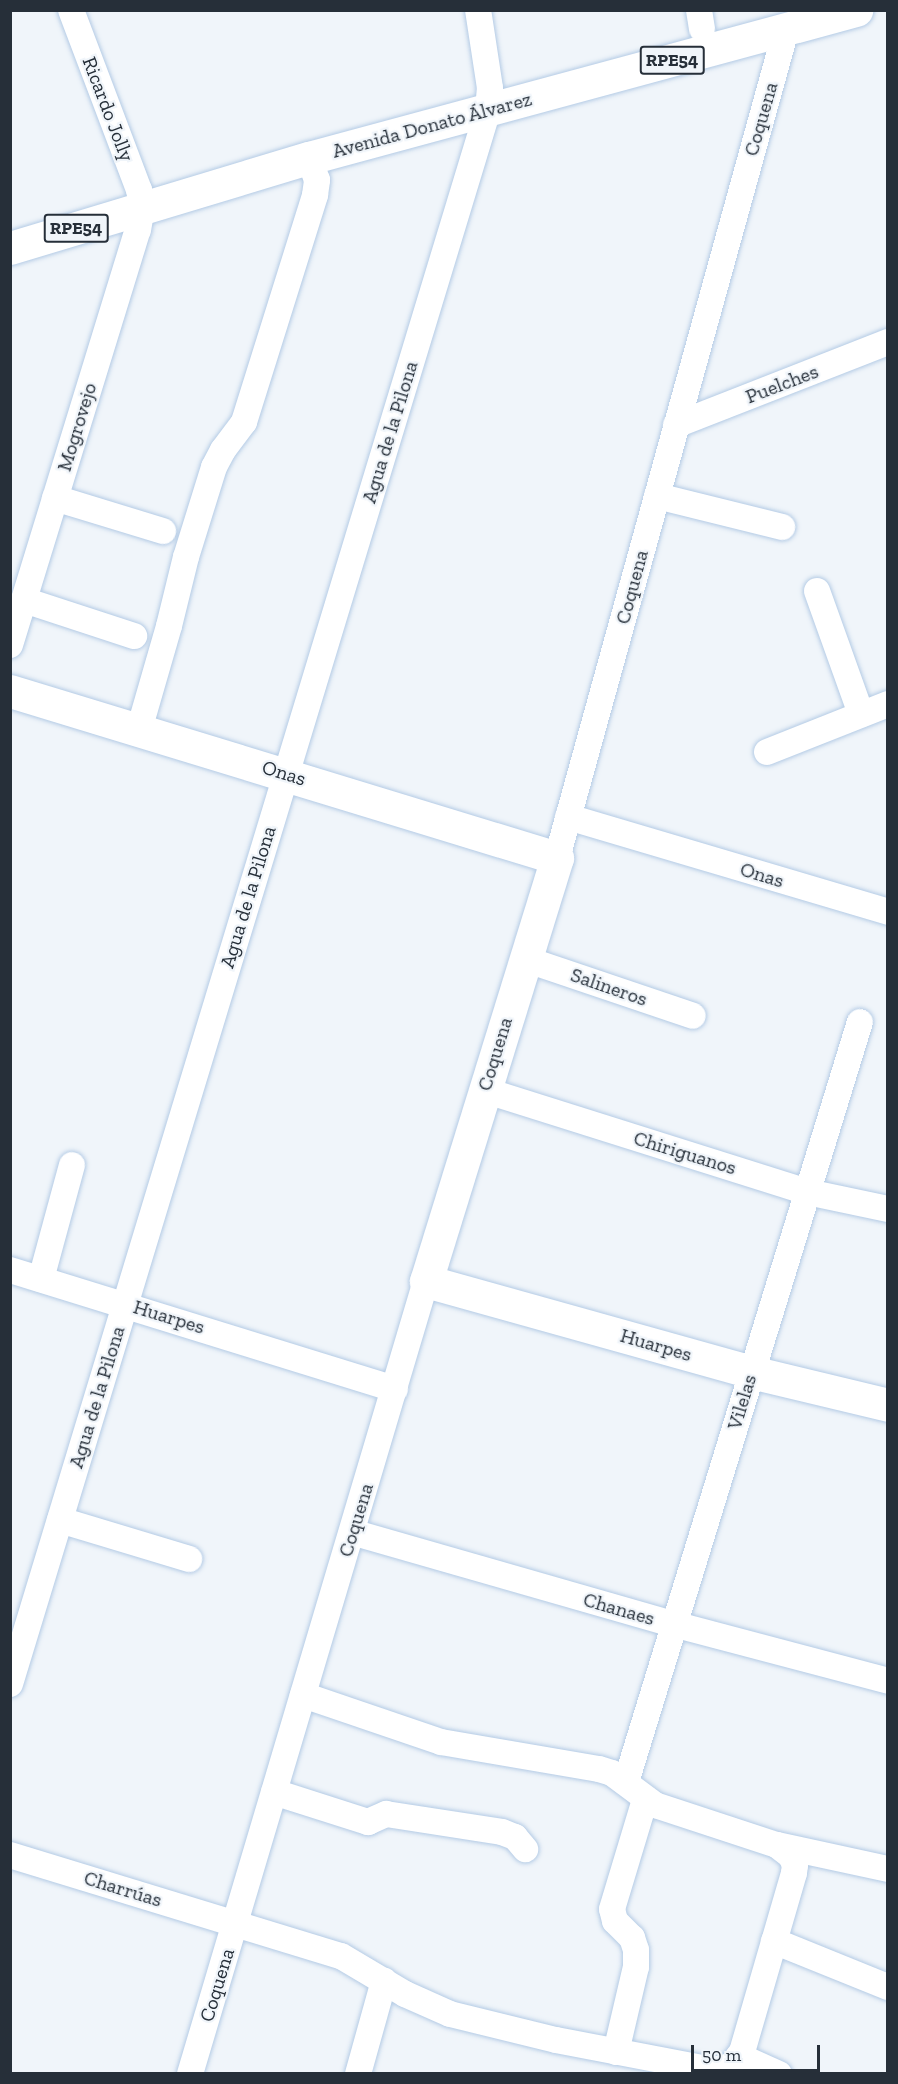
<!DOCTYPE html>
<meta charset="utf-8">
<style>
body{margin:0}
#map{position:relative;width:898px;height:2084px;overflow:hidden;background:#f0f5fa;font-family:"Zilla Slab",serif}
div>[style]{position:absolute}
.roads{filter:drop-shadow(0 0 2px #b4cbe5) drop-shadow(0 0 2px #b4cbe5)}
.minor>*{height:26px;margin:-13px;padding:0 13px;transform-origin:13px;border-radius:13px;background:#fff}
.major>*{height:33px;margin:-16.5px;padding:0 16.5px;transform-origin:16.5px;border-radius:16.5px;background:#fff}
span{translate:-50% -50%;white-space:nowrap;text-align:center;line-height:1.15;-webkit-text-stroke:4.5px #f0f5fa;paint-order:stroke}
.shield-label span{padding:2px 4px;background:#f0f5fa;border:2px solid;border-radius:4px;-webkit-text-stroke-width:0}
.shield-label{font-size:18px;color:#262f39;font-weight:700}
.street-label{font-size:20px;color:#262f39}
.frame{position:absolute;inset:0;border:12px solid #262f39;pointer-events:none}
.scale{position:absolute;left:691px;top:2045px;width:129px;height:27px;box-sizing:border-box;border:3px solid #262f39;border-top:0;padding-left:8px;font-size:18px;line-height:21px;white-space:nowrap;color:#262f39;-webkit-text-stroke:4px #f0f5fa;paint-order:stroke}
</style>
<div id="map">
<div class="roads">
<div class="minor">
<i style="left:699px;top:10px;width:19px;rotate:81deg"></i>
<i style="left:676px;top:425px;width:228px;rotate:-21.4deg"></i>
<i style="left:657px;top:496px;width:129px;rotate:13.9deg"></i>
<i style="left:55px;top:498px;width:113px;rotate:17deg"></i>
<i style="left:817px;top:591px;width:131px;rotate:70.3deg"></i>
<i style="left:24px;top:600px;width:116px;rotate:18.1deg"></i>
<i style="left:10px;top:645px;width:434px;rotate:-72.9deg"></i>
<i style="left:138px;top:230px;width:22px;rotate:-80deg"></i>
<i style="left:142px;top:208px;width:18px;rotate:-99deg"></i>
<i style="left:139px;top:190px;width:192px;rotate:-110.7deg"></i>
<i style="left:139px;top:730px;width:108px;rotate:-73.9deg"></i>
<i style="left:169px;top:626px;width:71px;rotate:-76.2deg"></i>
<i style="left:186px;top:557px;width:94px;rotate:-72.7deg"></i>
<i style="left:214px;top:467px;width:19px;rotate:-62deg"></i>
<i style="left:223px;top:450px;width:35px;rotate:-53deg"></i>
<i style="left:244px;top:422px;width:238px;rotate:-72.6deg"></i>
<i style="left:315px;top:195px;width:15px;rotate:-82deg"></i>
<i style="left:317px;top:180px;width:23px;rotate:-110deg"></i>
<i style="left:767px;top:752px;width:130px;rotate:-21.6deg"></i>
<i style="left:568px;top:817px;width:334px;rotate:16.5deg"></i>
<i style="left:557px;top:858px;width:859px;rotate:-74.54deg"></i>
<i style="left:525px;top:959px;width:177px;rotate:18.7deg"></i>
<i style="left:484px;top:1090px;width:339px;rotate:17.5deg"></i>
<i style="left:807px;top:1192px;width:83px;rotate:11.9deg"></i>
<i style="left:10px;top:1270px;width:403px;rotate:17.2deg"></i>
<i style="left:41px;top:1279px;width:118px;rotate:-74.8deg"></i>
<i style="left:60px;top:1520px;width:135px;rotate:16.8deg"></i>
<i style="left:352px;top:1532px;width:334px;rotate:16deg"></i>
<i style="left:673px;top:1624px;width:222px;rotate:14.8deg"></i>
<i style="left:10px;top:1684px;width:1645px;rotate:-73.11deg"></i>
<i style="left:488px;top:110px;width:22px;rotate:-85deg"></i>
<i style="left:490px;top:88px;width:79px;rotate:-98.7deg"></i>
<i style="left:303px;top:1695px;width:146px;rotate:18.8deg"></i>
<i style="left:441px;top:1742px;width:160px;rotate:9.7deg"></i>
<i style="left:599px;top:1769px;width:14px;rotate:17deg"></i>
<i style="left:612px;top:1773px;width:54px;rotate:36.7deg"></i>
<i style="left:655px;top:1805px;width:128px;rotate:18.2deg"></i>
<i style="left:777px;top:1845px;width:114px;rotate:12.2deg"></i>
<i style="left:626px;top:1782px;width:795px;rotate:-72.89deg"></i>
<i style="left:274px;top:1792px;width:99px;rotate:17.7deg"></i>
<i style="left:368px;top:1822px;width:20px;rotate:-24deg"></i>
<i style="left:386px;top:1814px;width:117px;rotate:8.8deg"></i>
<i style="left:502px;top:1832px;width:14px;rotate:21deg"></i>
<i style="left:515px;top:1837px;width:16px;rotate:50deg"></i>
<i style="left:10px;top:1855px;width:346px;rotate:17deg"></i>
<i style="left:341px;top:1956px;width:74px;rotate:30.7deg"></i>
<i style="left:405px;top:1994px;width:49px;rotate:24deg"></i>
<i style="left:450px;top:2014px;width:109px;rotate:13.8deg"></i>
<i style="left:556px;top:2040px;width:161px;rotate:10.8deg"></i>
<i style="left:714px;top:2070px;width:17px;rotate:-13deg"></i>
<i style="left:731px;top:2066px;width:18px;rotate:-52deg"></i>
<i style="left:742px;top:2052px;width:186px;rotate:-73.8deg"></i>
<i style="left:794px;top:1873px;width:8px;rotate:-83deg"></i>
<i style="left:795px;top:1865px;width:10px;rotate:-114deg"></i>
<i style="left:791px;top:1856px;width:18px;rotate:-142deg"></i>
<i style="left:774px;top:1941px;width:123px;rotate:22deg"></i>
<i style="left:616px;top:2052px;width:87px;rotate:-76.8deg"></i>
<i style="left:636px;top:1967px;width:17px;rotate:-90deg"></i>
<i style="left:636px;top:1950px;width:13px;rotate:-108deg"></i>
<i style="left:632px;top:1938px;width:24px;rotate:-135deg"></i>
<i style="left:615px;top:1921px;width:12px;rotate:-104deg"></i>
<i style="left:612px;top:1909px;width:114px;rotate:-73.2deg"></i>
<i style="left:739px;top:2056px;width:44px;rotate:24.2deg"></i>
<i style="left:190px;top:2074px;width:827px;rotate:-73.43deg"></i>
<i style="left:358px;top:2074px;width:97px;rotate:-74.4deg"></i>
</div>
<div class="major">
<i style="left:10px;top:248px;width:312px;rotate:-16.8deg"></i>
<i style="left:309px;top:158px;width:567px;rotate:-15.14deg"></i>
<i style="left:10px;top:691px;width:572px;rotate:16.98deg"></i>
<i style="left:557px;top:858px;width:443px;rotate:107.2deg"></i>
<i style="left:426px;top:1281px;width:337px;rotate:15.6deg"></i>
<i style="left:751px;top:1372px;width:141px;rotate:13.5deg"></i>
</div>
</div>
<div class="shield-label">
<span style="left:672px;top:60px">RPE54</span>
<span style="left:76px;top:228px">RPE54</span>
</div>
<div class="street-label">
<span style="left:108px;top:109px;rotate:69deg">Ricardo Jolly</span>
<span style="left:761px;top:119px;rotate:-74deg">Coquena</span>
<span style="left:432px;top:125px;rotate:-15deg">Avenida Donato Álvarez</span>
<span style="left:782px;top:384px;rotate:-21deg">Puelches</span>
<span style="left:77px;top:427px;rotate:-73deg">Mogrovejo</span>
<span style="left:390px;top:432px;rotate:-73deg">Agua de la Pilona</span>
<span style="left:632px;top:587px;rotate:-75deg">Coquena</span>
<span style="left:284px;top:773px;rotate:17deg">Onas</span>
<span style="left:762px;top:875px;rotate:17deg">Onas</span>
<span style="left:248px;top:897px;rotate:-73deg">Agua de la Pilona</span>
<span style="left:609px;top:987px;rotate:19deg">Salineros</span>
<span style="left:495px;top:1054px;rotate:-73deg">Coquena</span>
<span style="left:685px;top:1153px;rotate:17deg">Chiriguanos</span>
<span style="left:169px;top:1317px;rotate:17deg">Huarpes</span>
<span style="left:656px;top:1345px;rotate:16deg">Huarpes</span>
<span style="left:97px;top:1397px;rotate:-73deg">Agua de la Pilona</span>
<span style="left:742px;top:1402px;rotate:-73deg">Vilelas</span>
<span style="left:356px;top:1520px;rotate:-73deg">Coquena</span>
<span style="left:619px;top:1609px;rotate:16deg">Chanaes</span>
<span style="left:123px;top:1889px;rotate:17deg">Charrúas</span>
<span style="left:217px;top:1985px;rotate:-73deg">Coquena</span>
</div>
<div class="frame"></div>
<div class="scale">50 m</div>
</div>
